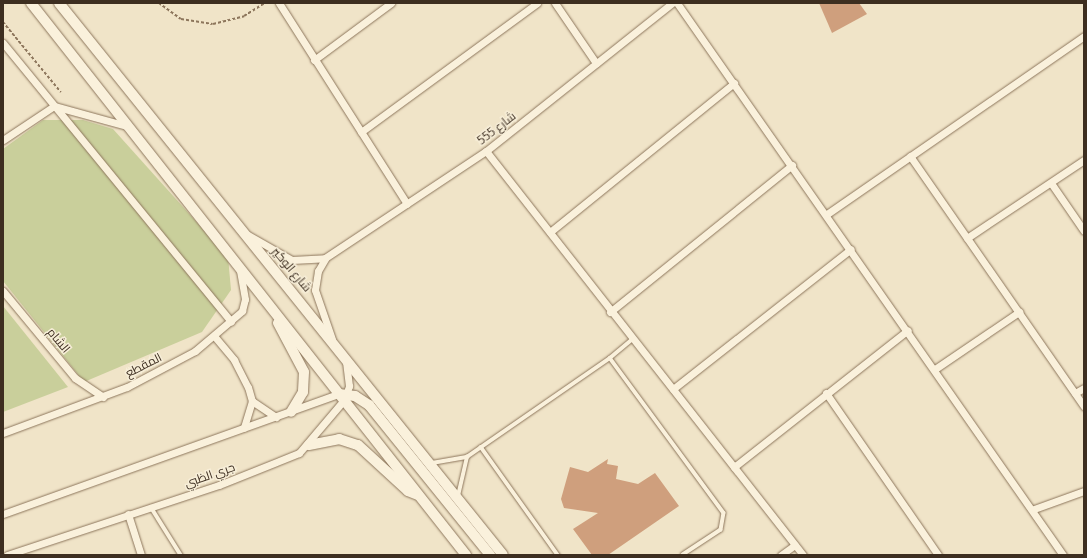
<!DOCTYPE html>
<html>
<head>
<meta charset="utf-8">
<style>
	body { margin:0 }
	#map { position:relative; width:1087px; height:558px; overflow:hidden; background:#f0e4c8; font-family:Bitter,Cairo,serif }
	div>[style] { position:absolute }
	.green>* { inset:0; background:#c9cf9b }
	.building>* { inset:0; background:#cf9f7d }
	.path>* { height:1.5px; margin-top:-0.75px; transform-origin:0; background:repeating-linear-gradient(90deg,#8d765c 0 3px,transparent 0 5px) }
	.roads { filter:drop-shadow(0 0 1px #8d765c) drop-shadow(0 0 1px #8d765c) }
	.service>* { height:3.5px; margin:-1.75px; padding:0 1.75px; transform-origin:1.75px; border-radius:1.75px; background:#faf1dc }
	.minor>* { height:7px; margin:-3.5px; padding:0 3.5px; transform-origin:3.5px; border-radius:3.5px; background:#faf1dc }
	.secondary>* { height:10px; margin:-5px; padding:0 5px; transform-origin:5px; border-radius:5px; background:#faf1dc }
	span { translate:-50% -50%; white-space:nowrap; text-align:center; line-height:1.15; -webkit-text-stroke:3px #f7eed8; paint-order:stroke }
	.street-label { font-size:12px; color:#3d2e20 }
	.frame { position:absolute; inset:0; border:4px solid #3d2e20; pointer-events:none }
</style>
</head>
<body>
<div id="map">
	<div class="green">
		<div style="clip-path:polygon(43px 120px,83px 120px,113px 129px,228px 257px,231px 290px,202px 332px,84px 382px,3px 281px,3px 149px)"></div>
		<div style="clip-path:polygon(3px 306px,68px 387px,3px 412px)"></div>
	</div>
	<div class="building">
		<div style="clip-path:polygon(819px 3px,859px 3px,867px 14px,832px 33px)"></div>
		<div style="clip-path:polygon(608px 459px,607px 464px,618px 466px,616px 479px,638px 484px,655px 473px,679px 506px,608px 555px,592px 555px,573px 529px,598px 513px,564px 508px,561px 499px,570px 467px,588px 472px)"></div>
	</div>
	<div class="path">
		<div style="left:159px;top:3px;width:27px;rotate:36deg"></div>
		<div style="left:181px;top:19px;width:32px;rotate:9deg"></div>
		<div style="left:213px;top:24px;width:32px;rotate:-14deg"></div>
		<div style="left:244px;top:16px;width:25px;rotate:-32deg"></div>
		<div style="left:3px;top:22px;width:91px;rotate:50.4deg"></div>
	</div>
	<div class="roads">
		<div class="service">
			<div style="left:610px;top:358px;width:30px;rotate:-40deg"></div>
			<div style="left:481px;top:447px;width:133px;rotate:54.5deg"></div>
			<div style="left:432px;top:463px;width:36px;rotate:-10deg"></div>
			<div style="left:467px;top:457px;width:174px;rotate:-34.7deg"></div>
			<div style="left:610px;top:358px;width:192px;rotate:53.7deg"></div>
			<div style="left:724px;top:513px;width:17px;rotate:100deg"></div>
			<div style="left:721px;top:530px;width:45px;rotate:146.7deg"></div>
			<div style="left:458px;top:496px;width:40px;rotate:-77deg"></div>
			<div style="left:151px;top:507px;width:57px;rotate:58deg"></div>
		</div>
		<div class="minor">
			<div style="left:279px;top:3px;width:238px;rotate:57.5deg"></div>
			<div style="left:555px;top:3px;width:73px;rotate:55.7deg"></div>
			<div style="left:677px;top:3px;width:674px;rotate:55.04deg"></div>
			<div style="left:3px;top:43px;width:360px;rotate:50.7deg"></div>
			<div style="left:314px;top:60px;width:96px;rotate:-36.5deg"></div>
			<div style="left:361px;top:132px;width:218px;rotate:-36.2deg"></div>
			<div style="left:3px;top:140px;width:61px;rotate:-33.7deg"></div>
			<div style="left:54px;top:106px;width:76px;rotate:15.3deg"></div>
			<div style="left:486px;top:151px;width:514px;rotate:51.88deg"></div>
			<div style="left:910px;top:156px;width:305px;rotate:55.2deg"></div>
			<div style="left:1051px;top:183px;width:58px;rotate:55.5deg"></div>
			<div style="left:827px;top:214px;width:313px;rotate:-34.7deg"></div>
			<div style="left:550px;top:232px;width:237px;rotate:-39deg"></div>
			<div style="left:248px;top:235px;width:51px;rotate:29.6deg"></div>
			<div style="left:292px;top:260px;width:33px;rotate:-3deg"></div>
			<div style="left:325px;top:258px;width:193px;rotate:-33.6deg"></div>
			<div style="left:486px;top:151px;width:238px;rotate:-38.5deg"></div>
			<div style="left:967px;top:238px;width:141px;rotate:-33.7deg"></div>
			<div style="left:325px;top:259px;width:14px;rotate:120deg"></div>
			<div style="left:318px;top:271px;width:19px;rotate:99deg"></div>
			<div style="left:315px;top:290px;width:52px;rotate:70.9deg"></div>
			<div style="left:3px;top:291px;width:113px;rotate:50.4deg"></div>
			<div style="left:75px;top:378px;width:34px;rotate:34deg"></div>
			<div style="left:610px;top:312px;width:234px;rotate:-38.9deg"></div>
			<div style="left:215px;top:337px;width:30px;rotate:50deg"></div>
			<div style="left:234px;top:360px;width:30px;rotate:63deg"></div>
			<div style="left:248px;top:387px;width:15px;rotate:74deg"></div>
			<div style="left:252px;top:401px;width:28px;rotate:107deg"></div>
			<div style="left:935px;top:369px;width:102px;rotate:-34.2deg"></div>
			<div style="left:673px;top:389px;width:226px;rotate:-38.2deg"></div>
			<div style="left:826px;top:393px;width:197px;rotate:55.3deg"></div>
			<div style="left:1075px;top:393px;width:10px;rotate:-29deg"></div>
			<div style="left:252px;top:401px;width:29px;rotate:34deg"></div>
			<div style="left:3px;top:433px;width:132px;rotate:-20.4deg"></div>
			<div style="left:127px;top:387px;width:77px;rotate:-27.9deg"></div>
			<div style="left:195px;top:351px;width:62px;rotate:-40.4deg"></div>
			<div style="left:242px;top:311px;width:12px;rotate:-76deg"></div>
			<div style="left:245px;top:299px;width:29px;rotate:-100deg"></div>
			<div style="left:734px;top:467px;width:221px;rotate:-38.2deg"></div>
			<div style="left:1034px;top:509px;width:53px;rotate:-19.8deg"></div>
			<div style="left:3px;top:514px;width:357px;rotate:-19.7deg"></div>
			<div style="left:128px;top:514px;width:43px;rotate:72.4deg"></div>
			<div style="left:7px;top:555px;width:223px;rotate:-18.3deg"></div>
			<div style="left:219px;top:485px;width:86px;rotate:-21.8deg"></div>
			<div style="left:299px;top:453px;width:70px;rotate:-49.7deg"></div>
			<div style="left:344px;top:400px;width:15px;rotate:-70deg"></div>
			<div style="left:349px;top:386px;width:24px;rotate:-97deg"></div>
			<div style="left:781px;top:555px;width:17px;rotate:-36deg"></div>
		</div>
		<div class="secondary">
			<div style="left:31px;top:3px;width:703px;rotate:51.76deg"></div>
			<div style="left:59px;top:3px;width:708px;rotate:51.19deg"></div>
			<div style="left:278px;top:323px;width:55px;rotate:62deg"></div>
			<div style="left:304px;top:372px;width:20px;rotate:93deg"></div>
			<div style="left:303px;top:392px;width:23px;rotate:121deg"></div>
			<div style="left:339px;top:394px;width:16px;rotate:7deg"></div>
			<div style="left:355px;top:396px;width:17px;rotate:33deg"></div>
			<div style="left:369px;top:405px;width:193px;rotate:51.1deg"></div>
			<div style="left:309px;top:445px;width:31px;rotate:-11deg"></div>
			<div style="left:339px;top:439px;width:20px;rotate:18deg"></div>
			<div style="left:358px;top:445px;width:68px;rotate:42.6deg"></div>
			<div style="left:408px;top:491px;width:11px;rotate:22deg"></div>
		</div>
	</div>
	<div class="street-label">
		<span style="left:497px;top:129px;rotate:-38deg">شارع 555</span>
		<span style="left:291px;top:270px;rotate:50deg">شارع الوكير</span>
		<span style="left:58px;top:341px;rotate:50deg">الشام</span>
		<span style="left:144px;top:366px;rotate:-27deg">المقطع</span>
		<span style="left:210px;top:476px;rotate:-19deg">جري الظبي</span>
	</div>
	<div class="frame"></div>
</div>
</body>
</html>
